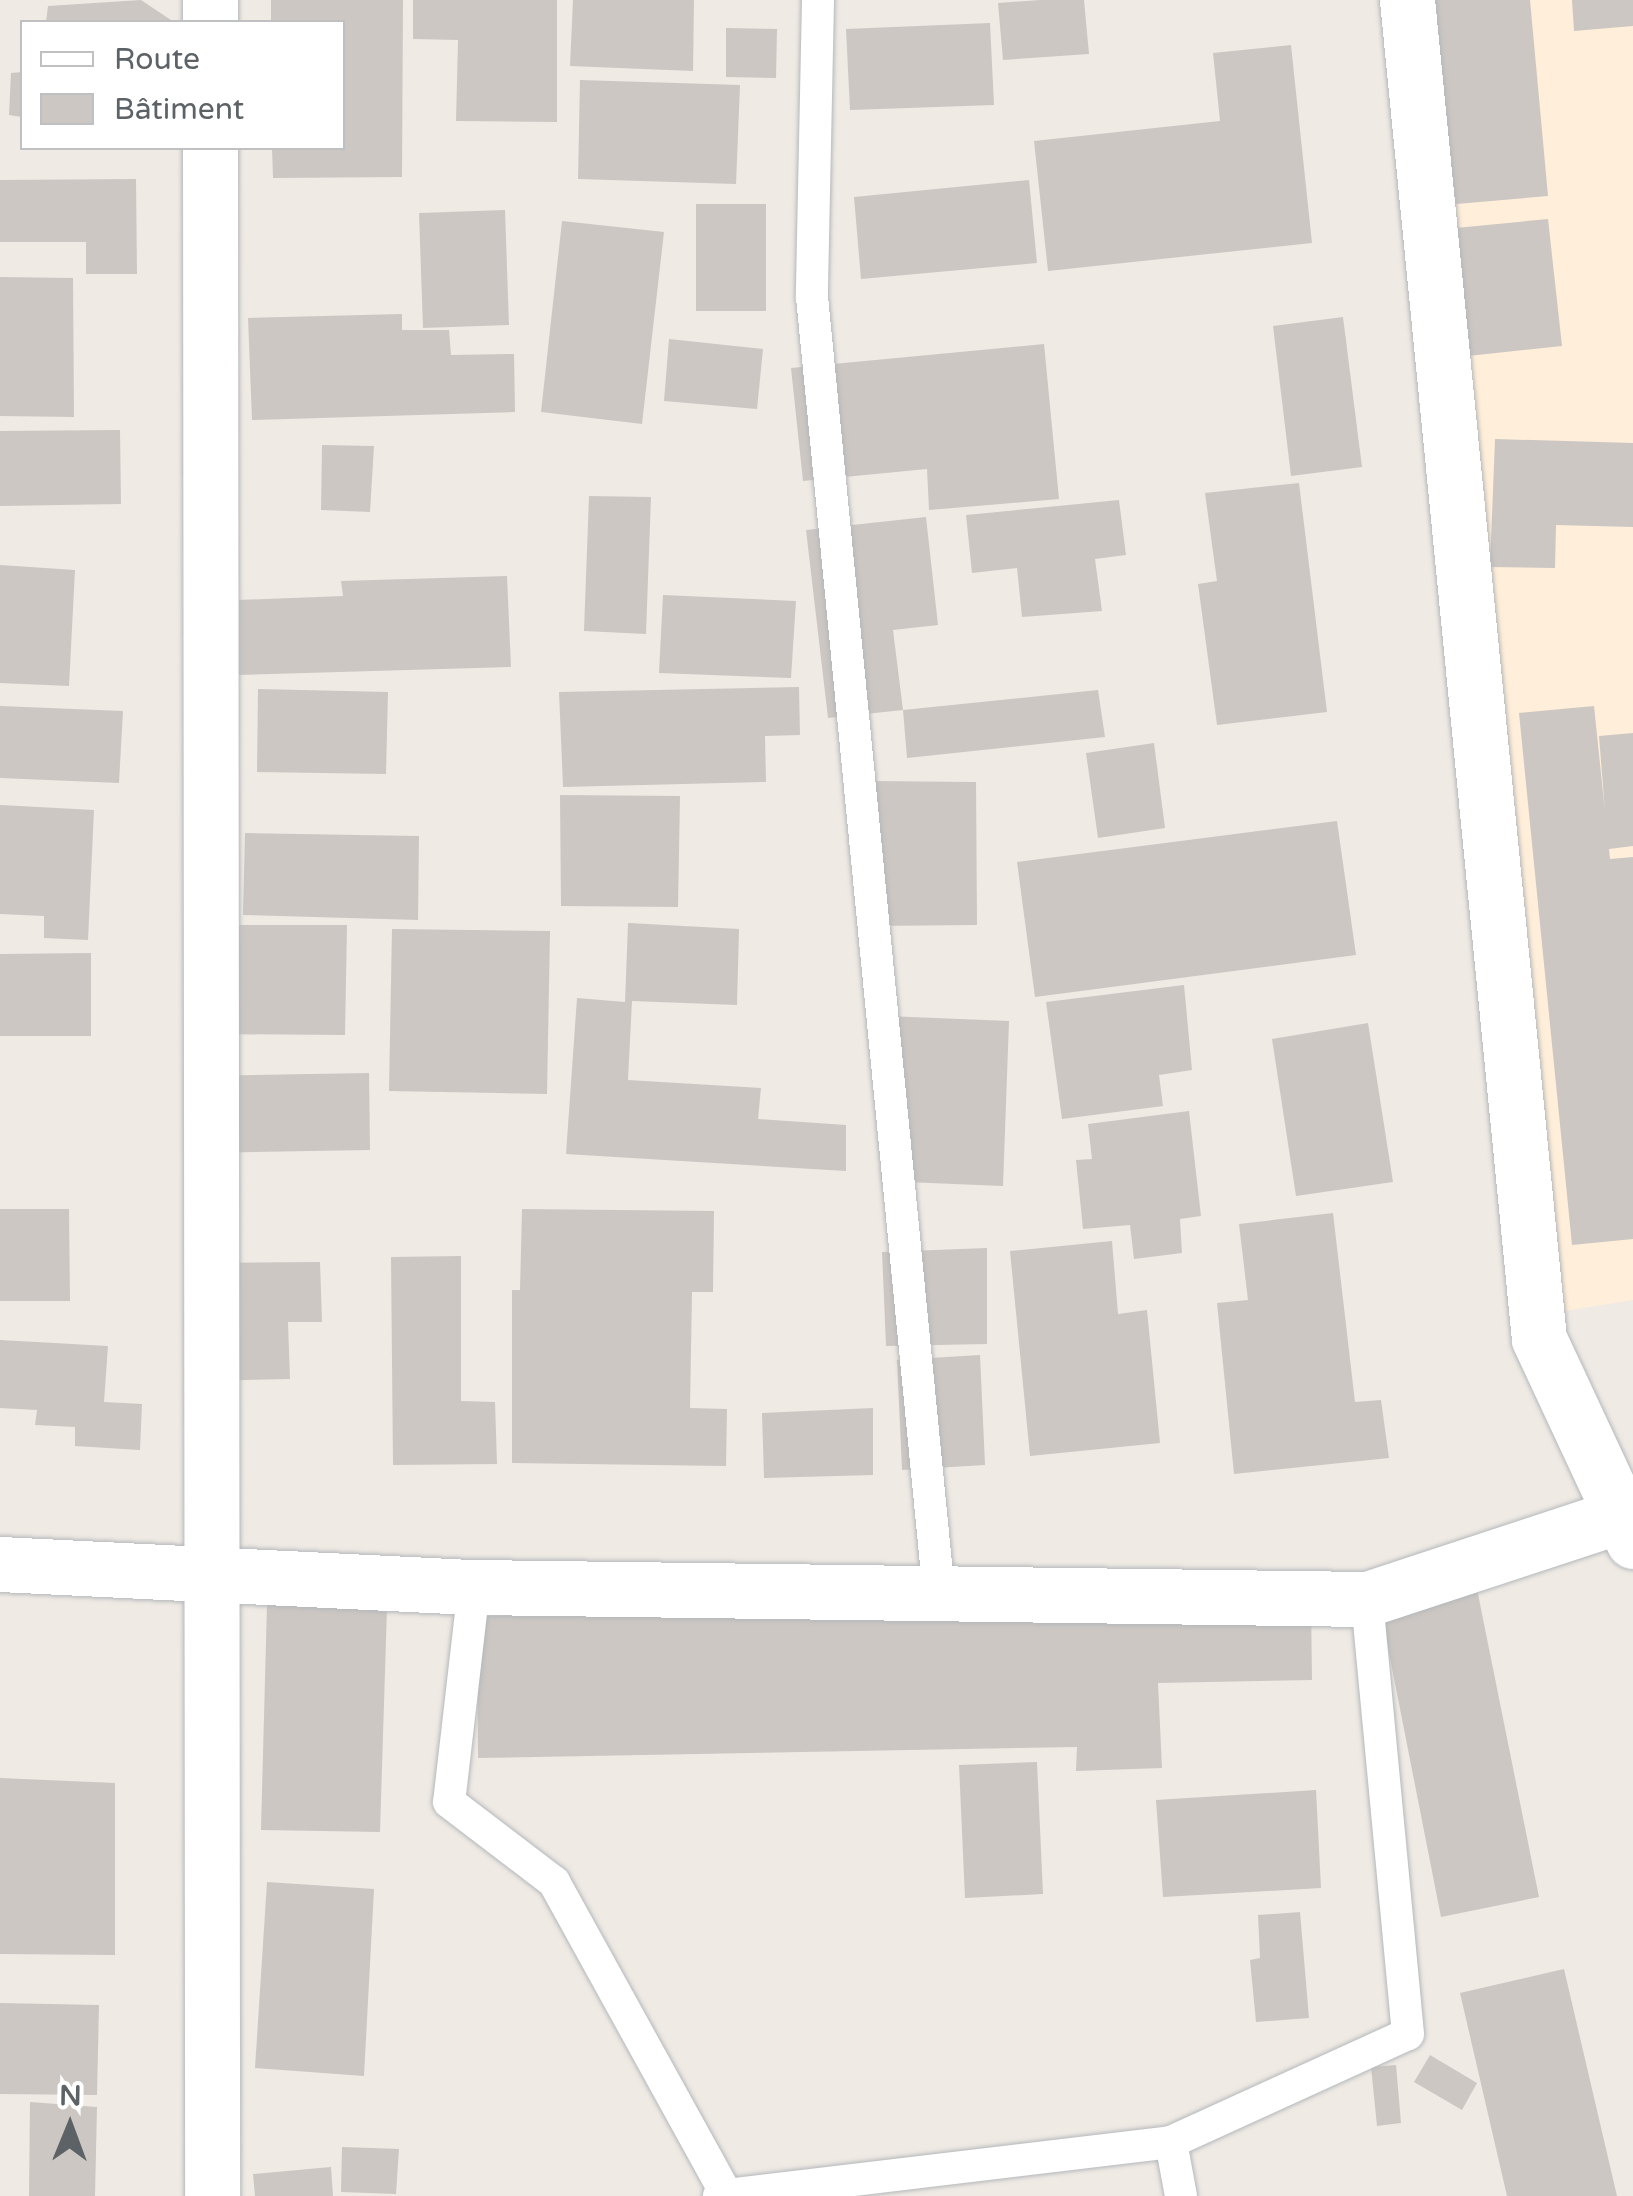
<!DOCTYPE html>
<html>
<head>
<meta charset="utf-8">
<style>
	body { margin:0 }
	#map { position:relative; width:1633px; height:2196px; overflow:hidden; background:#efeae4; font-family:"Varela Round",sans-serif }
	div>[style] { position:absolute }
	.commercial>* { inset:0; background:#ffeed9 }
	.building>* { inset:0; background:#ccc7c3 }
	.roads { filter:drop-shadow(0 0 2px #b4b8bb) drop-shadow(0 0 2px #b4b8bb) }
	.lane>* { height:32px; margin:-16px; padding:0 16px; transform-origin:16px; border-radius:16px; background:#fff }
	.street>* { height:55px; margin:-27.5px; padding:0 27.5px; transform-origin:27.5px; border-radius:27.5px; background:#fff }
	span { translate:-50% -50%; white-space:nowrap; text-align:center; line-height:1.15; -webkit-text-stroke:8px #fff; paint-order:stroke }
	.legend { position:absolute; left:20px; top:20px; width:325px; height:130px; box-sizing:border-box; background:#fff; border:2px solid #bec0c1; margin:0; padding:12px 18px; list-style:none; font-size:30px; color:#5c6265 }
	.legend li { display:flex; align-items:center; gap:20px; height:50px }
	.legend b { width:50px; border:2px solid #bec0c1 }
	.north { position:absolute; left:20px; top:2076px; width:100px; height:100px; -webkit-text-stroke:8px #fff; paint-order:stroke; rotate:1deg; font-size:28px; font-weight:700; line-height:40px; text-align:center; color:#5c6265 }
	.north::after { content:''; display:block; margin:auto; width:35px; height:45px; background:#5c6265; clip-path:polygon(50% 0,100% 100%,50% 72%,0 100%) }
</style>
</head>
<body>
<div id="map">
	<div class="commercial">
		<div style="clip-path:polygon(1428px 0,1633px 0,1633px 1300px,1551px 1313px)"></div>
	</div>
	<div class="building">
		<div style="clip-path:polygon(141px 0,174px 22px,46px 22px,48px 6px)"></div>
		<div style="clip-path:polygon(271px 0,403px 0,402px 177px,273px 178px,272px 148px,342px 148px,342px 22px,271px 22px)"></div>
		<div style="clip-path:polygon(413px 0,557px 0,557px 122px,456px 121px,458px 40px,413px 39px)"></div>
		<div style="clip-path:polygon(573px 0,694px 0,693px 71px,570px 66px)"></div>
		<div style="clip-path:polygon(1040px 0,1084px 0,1089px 54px,1003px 60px,998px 3px)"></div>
		<div style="clip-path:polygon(1424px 0,1530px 0,1548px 196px,1445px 205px)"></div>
		<div style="clip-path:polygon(1572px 0,1633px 0,1633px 26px,1574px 31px)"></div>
		<div style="clip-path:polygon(990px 23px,994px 105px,850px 110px,846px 29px)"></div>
		<div style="clip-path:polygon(726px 28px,777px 29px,776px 78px,726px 77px)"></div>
		<div style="clip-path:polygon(1291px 45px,1312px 243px,1048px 271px,1034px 141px,1220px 121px,1213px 53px)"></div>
		<div style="clip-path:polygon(22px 72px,22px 117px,9px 115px,11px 73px)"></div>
		<div style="clip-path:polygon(580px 80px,740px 85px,736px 184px,578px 179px)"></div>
		<div style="clip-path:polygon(136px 179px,137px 274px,86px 274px,86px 242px,0 242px,0 180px)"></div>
		<div style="clip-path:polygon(1029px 180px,1037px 263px,861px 279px,854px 197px)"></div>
		<div style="clip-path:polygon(696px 204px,766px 204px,766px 311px,696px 311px)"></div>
		<div style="clip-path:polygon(505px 210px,509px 325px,423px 328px,419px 213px)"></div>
		<div style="clip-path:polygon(1548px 219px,1562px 346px,1468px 356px,1456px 228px)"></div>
		<div style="clip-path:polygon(562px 221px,664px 232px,642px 424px,541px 412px)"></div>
		<div style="clip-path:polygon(0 277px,73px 278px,74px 417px,0 416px)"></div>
		<div style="clip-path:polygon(402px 314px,402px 330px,449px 330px,451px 355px,514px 354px,515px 412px,252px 420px,248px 318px)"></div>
		<div style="clip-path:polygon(1343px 317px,1362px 467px,1291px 476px,1273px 326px)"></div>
		<div style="clip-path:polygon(669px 339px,763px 349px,757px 409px,664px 401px)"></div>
		<div style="clip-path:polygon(1044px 344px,1059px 499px,929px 510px,927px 469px,803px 481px,791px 368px)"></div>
		<div style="clip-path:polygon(120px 430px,121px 504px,0 506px,0 431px)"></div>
		<div style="clip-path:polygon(1495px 439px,1633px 443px,1633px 527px,1556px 525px,1555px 568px,1490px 567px)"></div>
		<div style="clip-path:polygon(322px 445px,374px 446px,370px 512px,321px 510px)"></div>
		<div style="clip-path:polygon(1299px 483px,1327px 712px,1217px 725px,1198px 584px,1217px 581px,1205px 493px)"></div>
		<div style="clip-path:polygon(589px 496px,651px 497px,646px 634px,584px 631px)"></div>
		<div style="clip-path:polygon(1119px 500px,1126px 555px,1095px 559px,1102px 611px,1022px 617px,1017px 568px,972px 573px,966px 515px)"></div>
		<div style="clip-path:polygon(926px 517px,938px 625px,893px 630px,903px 710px,828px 718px,806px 530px)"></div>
		<div style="clip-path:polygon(0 565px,75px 570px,69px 686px,0 683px)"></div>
		<div style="clip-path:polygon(507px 576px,511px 667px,239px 675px,239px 600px,343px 596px,341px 581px)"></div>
		<div style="clip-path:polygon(663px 595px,796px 601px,791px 678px,659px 673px)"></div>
		<div style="clip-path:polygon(799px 687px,800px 735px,765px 736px,766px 782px,563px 787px,559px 692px)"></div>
		<div style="clip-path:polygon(258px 689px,388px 692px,386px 774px,257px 772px)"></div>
		<div style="clip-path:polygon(1098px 690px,1105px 737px,907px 758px,903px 710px)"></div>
		<div style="clip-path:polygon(0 706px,123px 711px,119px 783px,0 778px)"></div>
		<div style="clip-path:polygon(1594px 706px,1605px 812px,1599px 736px,1633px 733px,1633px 846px,1609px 849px,1610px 859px,1633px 857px,1633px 1239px,1572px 1245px,1519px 713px)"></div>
		<div style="clip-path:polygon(1154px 743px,1165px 828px,1098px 838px,1086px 753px)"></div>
		<div style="clip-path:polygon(870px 781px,976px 782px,977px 925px,870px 926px)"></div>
		<div style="clip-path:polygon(560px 795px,680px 796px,678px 907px,561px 906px)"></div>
		<div style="clip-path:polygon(0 805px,94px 810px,88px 940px,44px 938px,44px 916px,0 914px)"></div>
		<div style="clip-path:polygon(1337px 821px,1356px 955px,1035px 997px,1017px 862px)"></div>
		<div style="clip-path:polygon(245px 833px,419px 836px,418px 920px,243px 915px)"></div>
		<div style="clip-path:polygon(628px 923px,739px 929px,737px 1005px,632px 1001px,628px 1080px,761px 1088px,758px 1119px,846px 1125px,846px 1171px,566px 1154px,577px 998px,625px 1002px)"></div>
		<div style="clip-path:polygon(200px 925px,347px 925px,345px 1035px,200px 1034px)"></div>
		<div style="clip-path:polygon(392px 929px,550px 931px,547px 1094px,389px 1091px)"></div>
		<div style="clip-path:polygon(91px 953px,91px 1036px,0 1036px,0 954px)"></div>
		<div style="clip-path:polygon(1184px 985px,1192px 1070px,1159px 1075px,1163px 1106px,1062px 1119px,1046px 1002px)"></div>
		<div style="clip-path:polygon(886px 1016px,1009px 1021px,1003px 1186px,881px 1181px)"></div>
		<div style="clip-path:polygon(1368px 1023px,1393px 1182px,1296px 1196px,1272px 1039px)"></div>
		<div style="clip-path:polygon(369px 1073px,370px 1150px,198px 1153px,200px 1076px)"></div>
		<div style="clip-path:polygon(1189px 1111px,1201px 1216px,1180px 1219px,1182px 1253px,1134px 1259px,1130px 1225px,1083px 1229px,1076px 1160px,1092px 1159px,1088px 1124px)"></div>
		<div style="clip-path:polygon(0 1209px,69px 1209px,70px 1301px,0 1301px)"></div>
		<div style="clip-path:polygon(522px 1209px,714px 1211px,713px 1292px,692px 1292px,690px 1408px,727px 1409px,726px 1466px,512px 1463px,512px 1290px,520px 1290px)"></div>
		<div style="clip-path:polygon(1333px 1213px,1355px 1402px,1381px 1400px,1389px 1458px,1234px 1474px,1217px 1303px,1248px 1300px,1239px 1224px)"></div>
		<div style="clip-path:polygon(1112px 1241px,1118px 1314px,1147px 1310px,1160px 1443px,1030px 1456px,1010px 1251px)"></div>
		<div style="clip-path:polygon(987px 1248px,987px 1344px,886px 1346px,882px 1252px)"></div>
		<div style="clip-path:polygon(461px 1256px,461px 1401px,495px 1402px,497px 1464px,393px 1465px,391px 1257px)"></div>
		<div style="clip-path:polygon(320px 1262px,322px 1322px,288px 1322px,290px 1379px,207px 1381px,206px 1263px)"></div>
		<div style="clip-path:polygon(0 1340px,108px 1346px,104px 1402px,142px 1404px,140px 1450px,75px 1446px,75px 1427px,35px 1425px,37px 1410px,0 1408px)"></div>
		<div style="clip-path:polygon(980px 1355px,985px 1465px,902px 1470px,897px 1360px)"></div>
		<div style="clip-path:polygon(873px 1408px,873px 1475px,764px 1478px,762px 1413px)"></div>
		<div style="clip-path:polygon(1475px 1579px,1539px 1897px,1441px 1917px,1378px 1597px)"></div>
		<div style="clip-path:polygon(1311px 1600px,1312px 1680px,1158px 1683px,1162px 1768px,1076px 1771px,1077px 1747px,478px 1758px,477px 1616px)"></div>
		<div style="clip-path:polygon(267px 1604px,387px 1607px,380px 1832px,261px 1830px)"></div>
		<div style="clip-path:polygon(1037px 1762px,1043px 1894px,965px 1898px,959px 1765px)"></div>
		<div style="clip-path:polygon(0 1778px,115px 1783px,115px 1955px,0 1954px)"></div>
		<div style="clip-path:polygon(1316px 1790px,1321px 1888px,1163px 1897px,1156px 1800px)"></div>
		<div style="clip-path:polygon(267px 1882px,374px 1889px,364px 2076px,255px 2068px)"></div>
		<div style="clip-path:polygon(1300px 1912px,1309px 2018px,1256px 2022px,1250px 1960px,1260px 1958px,1258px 1915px)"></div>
		<div style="clip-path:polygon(1564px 1969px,1617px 2196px,1507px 2196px,1460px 1993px)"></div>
		<div style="clip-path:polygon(0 2003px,99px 2005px,97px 2095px,0 2094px)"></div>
		<div style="clip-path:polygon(1430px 2055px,1477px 2083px,1462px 2110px,1414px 2082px)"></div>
		<div style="clip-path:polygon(1396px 2065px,1401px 2123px,1377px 2126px,1371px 2067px)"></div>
		<div style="clip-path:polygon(30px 2102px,97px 2107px,95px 2196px,29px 2196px)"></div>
		<div style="clip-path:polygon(342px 2147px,399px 2149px,396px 2194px,341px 2192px)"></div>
		<div style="clip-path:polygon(331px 2167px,333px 2196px,255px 2196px,253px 2174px)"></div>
	</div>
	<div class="roads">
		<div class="lane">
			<div style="left:818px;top:0;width:297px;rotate:91.2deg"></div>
			<div style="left:812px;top:297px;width:1303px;rotate:84.41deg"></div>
			<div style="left:474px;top:1587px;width:216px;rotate:96.6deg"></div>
			<div style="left:449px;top:1802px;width:132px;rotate:37.3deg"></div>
			<div style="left:554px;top:1882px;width:354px;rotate:61.1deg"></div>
			<div style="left:1171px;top:2142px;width:55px;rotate:79.5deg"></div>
			<div style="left:719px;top:2196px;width:455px;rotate:-6.8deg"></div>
			<div style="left:1171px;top:2142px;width:260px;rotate:-24.5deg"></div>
			<div style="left:1408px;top:2034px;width:437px;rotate:-95.4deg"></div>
		</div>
		<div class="street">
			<div style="left:210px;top:0;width:22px;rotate:90deg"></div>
			<div style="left:1407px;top:0;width:1345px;rotate:84.37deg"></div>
			<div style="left:1539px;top:1339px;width:223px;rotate:65deg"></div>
			<div style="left:210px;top:148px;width:2048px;rotate:89.94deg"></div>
			<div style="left:0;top:1564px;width:475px;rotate:2.8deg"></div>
			<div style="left:474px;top:1587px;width:893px;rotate:0.77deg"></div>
			<div style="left:1367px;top:1599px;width:273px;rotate:-18.2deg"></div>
			<div style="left:1626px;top:1514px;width:13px;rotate:-58deg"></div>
		</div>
	</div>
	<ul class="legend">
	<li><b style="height:12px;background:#fff"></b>Route</li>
	<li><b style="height:28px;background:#ccc7c3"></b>Bâtiment</li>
	</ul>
	<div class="north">N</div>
</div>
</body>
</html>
